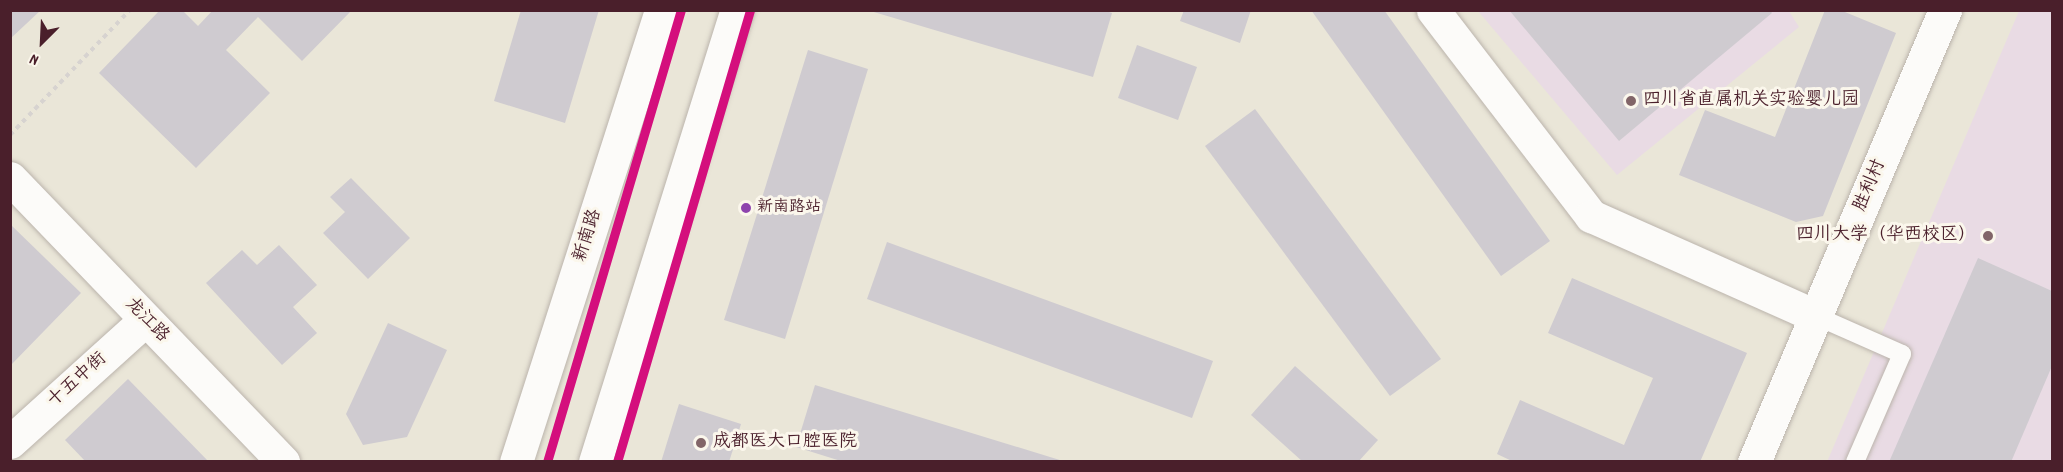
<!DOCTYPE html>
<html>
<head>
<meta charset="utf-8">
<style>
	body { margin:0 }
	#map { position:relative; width:2063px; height:472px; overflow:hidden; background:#eae6d8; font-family:Dekko,"LXGW WenKai TC",sans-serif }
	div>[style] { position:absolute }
	.built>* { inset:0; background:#e9dbe4 }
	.building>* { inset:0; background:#cfcbd0 }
	.path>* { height:4px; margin-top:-2px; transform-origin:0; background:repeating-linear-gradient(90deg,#d7d3d0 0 4.5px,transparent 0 9px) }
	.roads { filter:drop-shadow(0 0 2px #bbb4ac) drop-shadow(0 0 2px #bbb4ac) }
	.service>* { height:18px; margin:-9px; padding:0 9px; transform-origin:9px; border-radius:9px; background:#fcfbf9 }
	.minor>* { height:33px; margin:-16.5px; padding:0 16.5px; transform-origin:16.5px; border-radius:16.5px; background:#fcfbf9 }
	.tertiary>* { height:33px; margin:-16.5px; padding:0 16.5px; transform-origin:16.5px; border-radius:16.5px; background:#fcfbf9 }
	.primary>* { height:33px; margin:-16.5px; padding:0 16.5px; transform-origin:16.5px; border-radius:16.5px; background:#fcfbf9 }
	.metro-1>* { height:9px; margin:-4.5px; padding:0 4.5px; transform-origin:4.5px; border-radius:4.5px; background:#d40f7d }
	.dots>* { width:16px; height:16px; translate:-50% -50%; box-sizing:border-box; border:3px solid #fbf7ec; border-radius:50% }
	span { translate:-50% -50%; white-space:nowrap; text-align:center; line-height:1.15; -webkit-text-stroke:6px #fbf7ec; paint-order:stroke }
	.bus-label { font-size:16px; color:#4a1f2b }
	.left { translate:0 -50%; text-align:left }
	.poi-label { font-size:18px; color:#4a1f2b }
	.right { translate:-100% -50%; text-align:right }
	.street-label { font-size:18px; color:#4a1f2b }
	.frame { position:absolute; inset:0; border:12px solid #4a1f2b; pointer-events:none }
	.north { position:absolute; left:12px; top:12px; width:60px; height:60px; -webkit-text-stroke:4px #fbf7ec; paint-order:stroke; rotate:204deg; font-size:16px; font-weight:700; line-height:24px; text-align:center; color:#4a1f2b }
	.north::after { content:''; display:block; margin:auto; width:21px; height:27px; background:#4a1f2b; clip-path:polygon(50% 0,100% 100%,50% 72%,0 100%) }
</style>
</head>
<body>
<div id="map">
	<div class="built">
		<div style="clip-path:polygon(1478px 11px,1789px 11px,1799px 27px,1617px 175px)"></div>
		<div style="clip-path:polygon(2019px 11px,2052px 11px,2052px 461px,1827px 462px)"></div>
	</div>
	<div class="building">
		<div style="clip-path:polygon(10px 10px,41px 10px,10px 39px)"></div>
		<div style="clip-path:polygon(160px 10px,182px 10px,198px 26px,213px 10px,352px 10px,302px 61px,258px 17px,226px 50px,270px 93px,196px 168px,99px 73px)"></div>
		<div style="clip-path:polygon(521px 10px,599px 10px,565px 123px,494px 101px)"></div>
		<div style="clip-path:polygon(867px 10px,1103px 10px,1112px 13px,1093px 77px)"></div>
		<div style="clip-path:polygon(1184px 10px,1251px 10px,1240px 43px,1180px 21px)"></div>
		<div style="clip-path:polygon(1311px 10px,1384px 10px,1550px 241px,1501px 276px)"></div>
		<div style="clip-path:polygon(1509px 10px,1770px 10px,1772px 13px,1619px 141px)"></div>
		<div style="clip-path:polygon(1825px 10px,1840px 10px,1896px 33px,1823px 216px,1796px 222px,1679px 175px,1705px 110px,1775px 137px)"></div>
		<div style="clip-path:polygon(1137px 45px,1197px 67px,1178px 120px,1118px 98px)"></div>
		<div style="clip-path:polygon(808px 50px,868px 69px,785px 339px,724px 320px)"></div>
		<div style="clip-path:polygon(1255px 109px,1441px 359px,1390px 396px,1205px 146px)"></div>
		<div style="clip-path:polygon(351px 178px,410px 238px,368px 279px,323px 233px,345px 212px,330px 197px)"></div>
		<div style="clip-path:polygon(10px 224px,81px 293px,10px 366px)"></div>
		<div style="clip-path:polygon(887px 242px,1213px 361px,1192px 418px,867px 299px)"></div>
		<div style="clip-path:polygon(279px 245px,317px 285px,293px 307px,317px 333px,282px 365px,206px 283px,242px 250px,257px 265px)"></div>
		<div style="clip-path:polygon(1978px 258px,2052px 291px,2052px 366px,2011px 462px,1889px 462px)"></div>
		<div style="clip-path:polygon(1572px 278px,1747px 353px,1700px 462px,1514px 462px,1497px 454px,1520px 400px,1624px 445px,1653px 378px,1548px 333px)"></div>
		<div style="clip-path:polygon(388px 323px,447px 350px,407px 437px,363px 445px,346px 414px)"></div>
		<div style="clip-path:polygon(1295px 366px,1378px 440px,1358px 462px,1303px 462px,1251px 415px)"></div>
		<div style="clip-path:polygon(128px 379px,209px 462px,86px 462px,65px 440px)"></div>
		<div style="clip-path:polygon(815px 385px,1063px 461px,1063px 462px,844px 462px,796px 447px)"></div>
		<div style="clip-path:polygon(679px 404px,741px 424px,729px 462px,661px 462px)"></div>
	</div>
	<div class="path">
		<div style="left:10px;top:135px;width:173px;rotate:-46.2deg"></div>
	</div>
	<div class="roads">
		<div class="service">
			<div style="left:1816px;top:316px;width:94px;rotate:23.8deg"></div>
			<div style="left:1902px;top:354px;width:118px;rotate:113.5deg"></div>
		</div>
		<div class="minor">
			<div style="left:1433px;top:10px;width:260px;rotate:52.5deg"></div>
			<div style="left:1591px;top:216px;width:246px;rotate:24deg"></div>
			<div style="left:10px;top:442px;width:182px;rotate:-42.1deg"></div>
		</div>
		<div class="tertiary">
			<div style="left:10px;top:178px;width:394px;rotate:46.1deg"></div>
			<div style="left:1754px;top:462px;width:491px;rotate:-67.1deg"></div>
		</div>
		<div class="primary">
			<div style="left:516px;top:462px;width:475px;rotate:-72.2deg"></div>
			<div style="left:595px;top:462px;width:474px;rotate:-72.6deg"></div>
		</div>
	</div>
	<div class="metro-1">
		<div style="left:547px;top:462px;width:471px;rotate:-73.5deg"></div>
		<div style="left:617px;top:462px;width:471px;rotate:-73.6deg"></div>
	</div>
	<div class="dots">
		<div style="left:1631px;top:101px;background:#826568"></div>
		<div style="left:746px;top:208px;background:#8e44ad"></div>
		<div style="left:1988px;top:236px;background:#826568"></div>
		<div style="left:701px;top:443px;background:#826568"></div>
	</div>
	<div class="bus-label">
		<span class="left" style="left:757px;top:208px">新南路站</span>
	</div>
	<div class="poi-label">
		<span class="left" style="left:1643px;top:101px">四川省直属机关实验婴儿园</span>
		<span class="right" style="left:1976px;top:236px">四川大学（华西校区）</span>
		<span class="left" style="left:713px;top:443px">成都医大口腔医院</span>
	</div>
	<div class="street-label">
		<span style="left:1871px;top:186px;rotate:-67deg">胜利村</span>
		<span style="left:589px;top:236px;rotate:-72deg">新南路</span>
		<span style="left:146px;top:321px;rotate:46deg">龙江路</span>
		<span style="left:78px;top:381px;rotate:-42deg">十五中街</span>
	</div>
	<div class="frame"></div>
	<div class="north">N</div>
</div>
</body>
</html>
